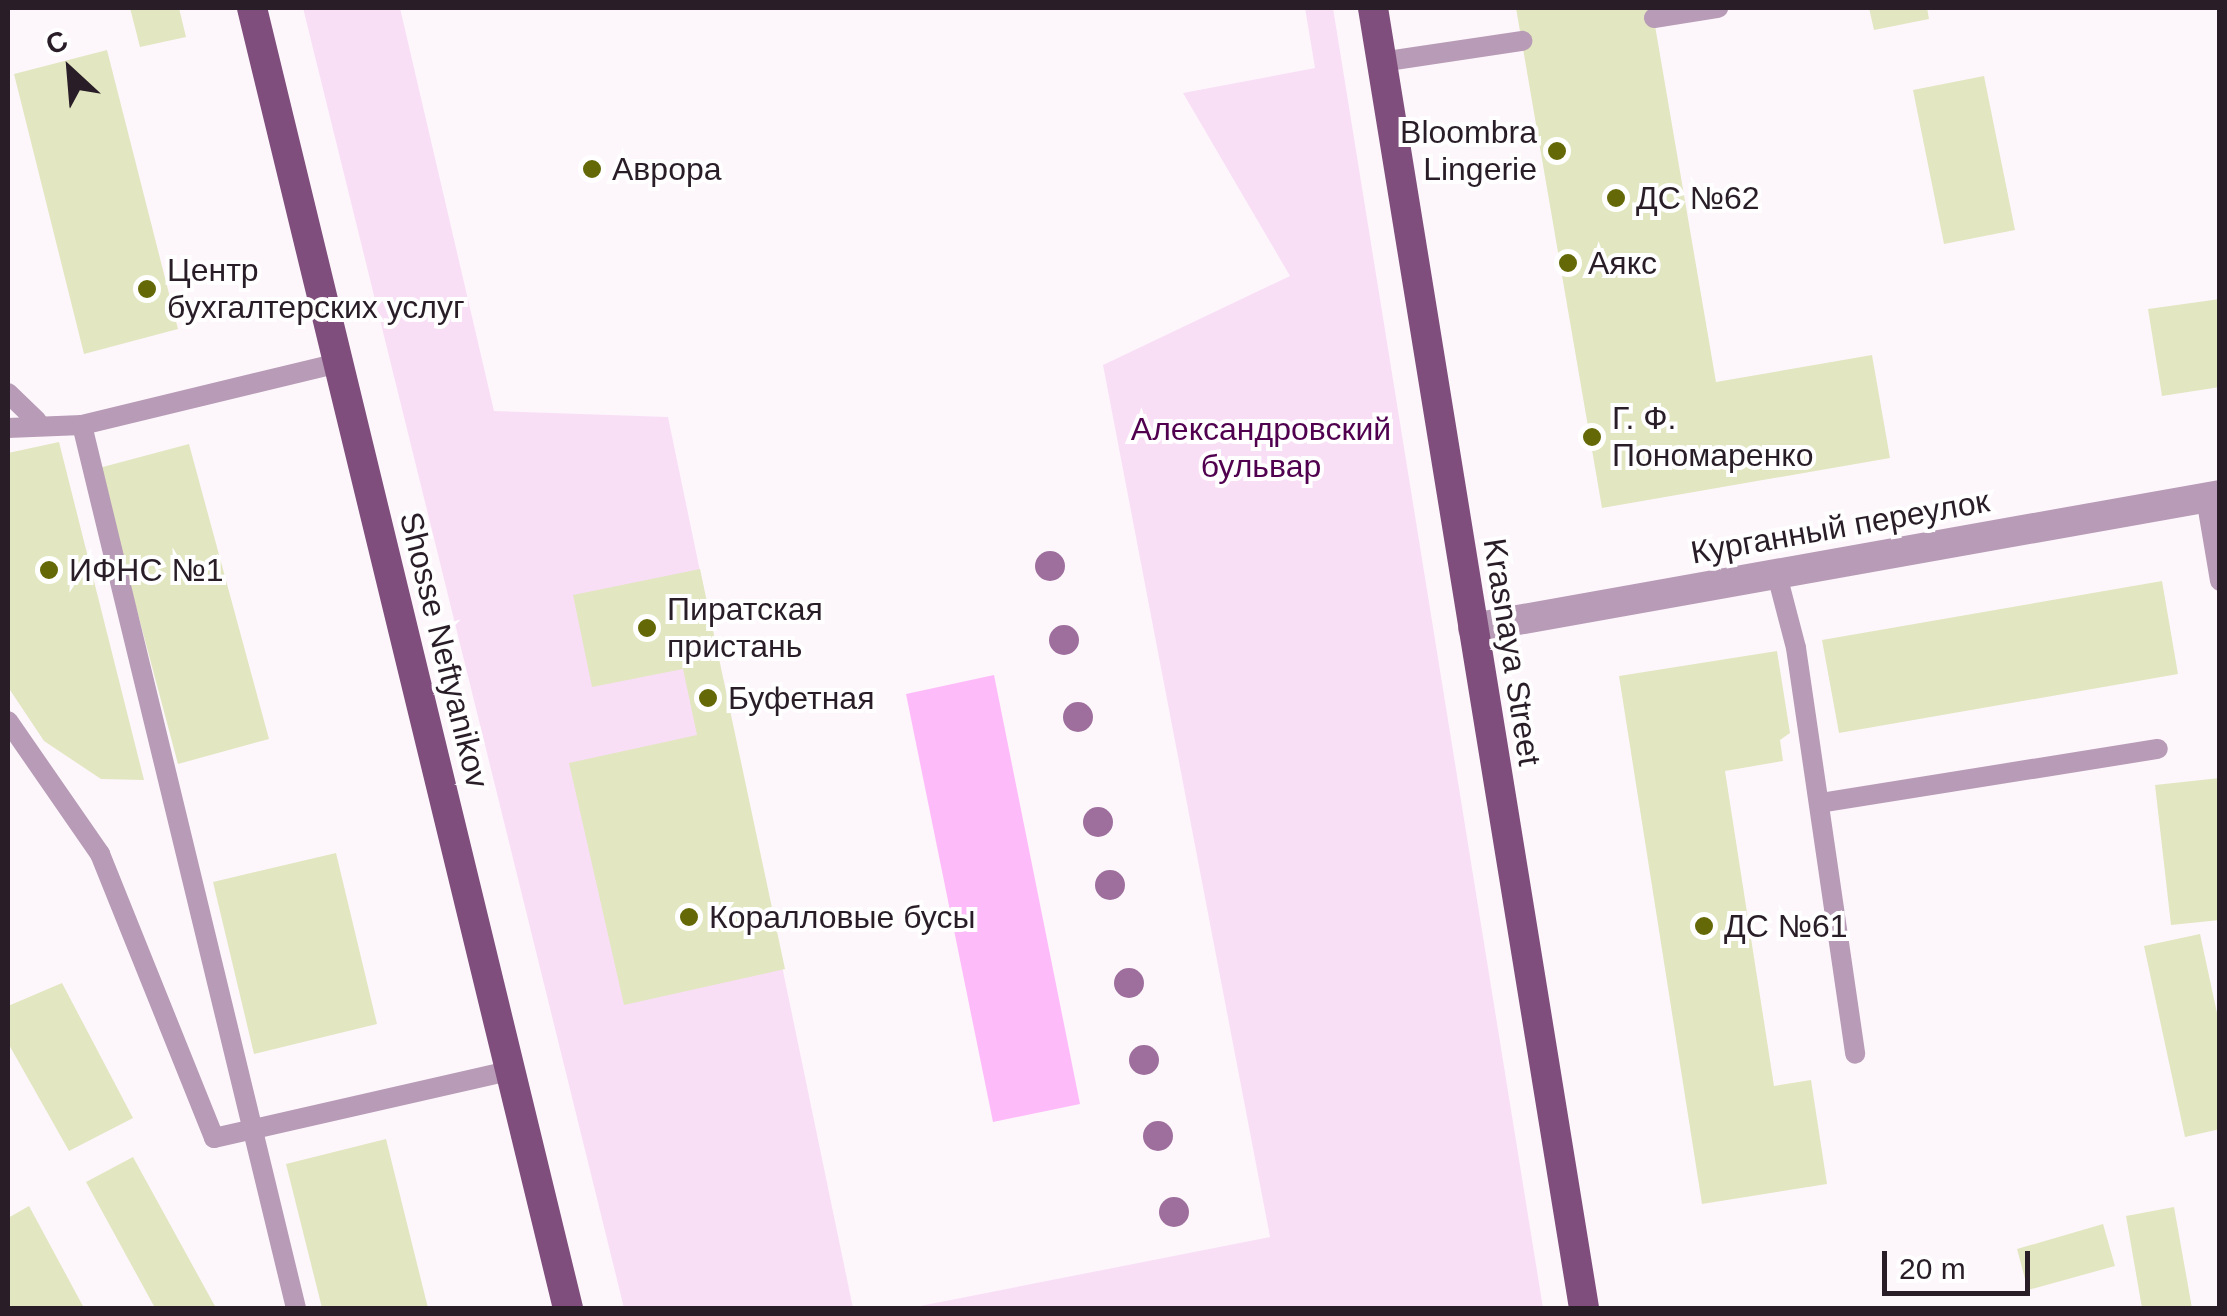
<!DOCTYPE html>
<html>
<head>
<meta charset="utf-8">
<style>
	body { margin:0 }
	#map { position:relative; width:2227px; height:1316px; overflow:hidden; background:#fdf7fc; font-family:Helvetica,sans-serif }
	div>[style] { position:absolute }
	.green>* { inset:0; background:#f9dff6 }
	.water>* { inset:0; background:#febbf9 }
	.building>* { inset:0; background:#e2e6c1 }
	.lane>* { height:20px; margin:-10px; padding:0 10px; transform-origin:10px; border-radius:10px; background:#b89bb6 }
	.street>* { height:30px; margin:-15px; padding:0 15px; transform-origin:15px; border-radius:15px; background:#b89bb6 }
	.primary>* { height:30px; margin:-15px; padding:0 15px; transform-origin:15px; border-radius:15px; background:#7f4e7c }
	.trees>* { width:30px; height:30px; margin:-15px; border-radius:50%; background:#9e6f9d }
	.dots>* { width:28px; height:28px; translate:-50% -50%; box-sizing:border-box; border:5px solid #fff; border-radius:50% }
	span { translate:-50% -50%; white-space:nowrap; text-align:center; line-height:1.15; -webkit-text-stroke:8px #fff; paint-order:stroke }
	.poi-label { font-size:32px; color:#291e28 }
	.right { translate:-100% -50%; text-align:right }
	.left { translate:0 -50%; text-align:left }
	.park-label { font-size:32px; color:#50004f }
	.street-label { font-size:32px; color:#291e28 }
	.frame { position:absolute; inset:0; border:10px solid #291e28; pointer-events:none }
	.north { position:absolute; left:20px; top:20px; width:100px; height:100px; -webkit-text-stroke:8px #fff; paint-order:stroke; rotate:334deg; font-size:28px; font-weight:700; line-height:40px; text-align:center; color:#291e28 }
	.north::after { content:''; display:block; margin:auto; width:35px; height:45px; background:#291e28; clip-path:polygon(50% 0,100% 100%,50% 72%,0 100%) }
	.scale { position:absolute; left:1882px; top:1251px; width:148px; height:45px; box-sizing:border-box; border:5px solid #291e28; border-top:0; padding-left:12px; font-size:30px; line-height:35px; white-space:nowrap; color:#291e28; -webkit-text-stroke:8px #fff; paint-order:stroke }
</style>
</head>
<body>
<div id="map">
	<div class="green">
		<div style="clip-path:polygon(303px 8px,400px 8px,494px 411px,668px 417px,853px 1308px,624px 1308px)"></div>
		<div style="clip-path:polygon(1305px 8px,1333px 8px,1543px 1308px,910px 1308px,1270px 1237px,1103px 365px,1290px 276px,1183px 93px,1315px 68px)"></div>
	</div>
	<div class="water">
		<div style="clip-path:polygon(994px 675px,1080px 1104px,993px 1122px,906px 694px)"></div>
	</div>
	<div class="building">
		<div style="clip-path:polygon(130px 8px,179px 8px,186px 37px,140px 47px)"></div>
		<div style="clip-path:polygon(1516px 8px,1652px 8px,1716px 382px,1872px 355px,1890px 458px,1602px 508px)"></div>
		<div style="clip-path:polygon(1869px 8px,1927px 8px,1929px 19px,1874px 30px)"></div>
		<div style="clip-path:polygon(107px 50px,178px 329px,84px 354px,14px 74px)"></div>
		<div style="clip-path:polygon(1984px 76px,2015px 230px,1944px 244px,1913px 90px)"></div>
		<div style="clip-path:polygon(2220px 299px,2220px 387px,2162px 396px,2148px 309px)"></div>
		<div style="clip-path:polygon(59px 442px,144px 780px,101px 779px,44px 741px,8px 687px,8px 453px)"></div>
		<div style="clip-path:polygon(189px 444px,269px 739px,178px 764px,99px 468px)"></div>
		<div style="clip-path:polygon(700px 569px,785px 969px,624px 1005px,569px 763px,697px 735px,683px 669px,592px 687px,573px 595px)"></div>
		<div style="clip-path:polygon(2162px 581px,2178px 674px,1839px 733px,1822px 640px)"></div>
		<div style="clip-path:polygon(1777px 651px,1790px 733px,1780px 740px,1783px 761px,1725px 771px,1774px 1086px,1811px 1080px,1827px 1184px,1702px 1204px,1619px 676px)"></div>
		<div style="clip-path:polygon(2220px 778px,2220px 920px,2171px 925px,2155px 785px)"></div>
		<div style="clip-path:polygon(336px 853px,377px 1024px,254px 1054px,213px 882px)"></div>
		<div style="clip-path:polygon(2200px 934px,2220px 1027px,2220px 1129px,2185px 1137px,2144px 946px)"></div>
		<div style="clip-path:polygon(62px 983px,133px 1118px,69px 1151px,8px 1043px,8px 1006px)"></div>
		<div style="clip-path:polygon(386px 1139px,428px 1308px,322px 1308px,286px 1164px)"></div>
		<div style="clip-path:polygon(133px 1157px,216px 1308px,155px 1308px,86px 1182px)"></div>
		<div style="clip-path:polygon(29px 1206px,84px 1308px,8px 1308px,8px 1218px)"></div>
		<div style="clip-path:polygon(2174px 1207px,2192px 1308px,2142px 1308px,2126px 1216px)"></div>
		<div style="clip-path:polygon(2103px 1224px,2115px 1266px,2028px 1290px,2017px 1249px)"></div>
	</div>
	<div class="lane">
		<div style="left:1654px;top:18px;width:65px;rotate:-8.9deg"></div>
		<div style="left:1381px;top:62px;width:143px;rotate:-8.5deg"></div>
		<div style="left:8px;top:393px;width:40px;rotate:44deg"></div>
		<div style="left:82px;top:425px;width:909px;rotate:76.38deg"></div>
		<div style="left:8px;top:428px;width:74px;rotate:-2.3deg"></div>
		<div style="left:82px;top:425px;width:263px;rotate:-13.6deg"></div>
		<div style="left:2206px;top:498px;width:84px;rotate:80.4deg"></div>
		<div style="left:1777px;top:575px;width:75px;rotate:75.4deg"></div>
		<div style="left:1796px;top:648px;width:410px;rotate:81.7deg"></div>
		<div style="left:8px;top:721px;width:162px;rotate:55.3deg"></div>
		<div style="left:100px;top:854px;width:306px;rotate:68.1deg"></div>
		<div style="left:214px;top:1138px;width:303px;rotate:-12.8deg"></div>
		<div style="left:1820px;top:803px;width:342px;rotate:-9.1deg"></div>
	</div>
	<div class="street">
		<div style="left:1473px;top:628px;width:759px;rotate:-10.1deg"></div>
	</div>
	<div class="primary">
		<div style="left:252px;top:8px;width:1338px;rotate:76.34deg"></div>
		<div style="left:1373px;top:8px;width:1317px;rotate:80.78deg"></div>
	</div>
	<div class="trees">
		<div style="left:1050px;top:566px"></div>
		<div style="left:1064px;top:640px"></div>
		<div style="left:1078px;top:717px"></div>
		<div style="left:1098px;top:822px"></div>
		<div style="left:1110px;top:885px"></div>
		<div style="left:1129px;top:983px"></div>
		<div style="left:1144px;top:1060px"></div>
		<div style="left:1158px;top:1136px"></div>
		<div style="left:1174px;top:1212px"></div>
	</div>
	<div class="dots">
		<div style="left:1557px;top:151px;background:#646806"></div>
		<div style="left:592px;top:169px;background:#646806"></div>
		<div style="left:1616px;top:198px;background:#646806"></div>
		<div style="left:1568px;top:263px;background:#646806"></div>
		<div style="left:147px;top:289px;background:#646806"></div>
		<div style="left:1592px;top:437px;background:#646806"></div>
		<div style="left:49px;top:570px;background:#646806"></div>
		<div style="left:647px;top:628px;background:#646806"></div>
		<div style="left:708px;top:698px;background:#646806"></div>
		<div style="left:689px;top:917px;background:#646806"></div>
		<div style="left:1704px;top:926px;background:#646806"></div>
	</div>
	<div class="poi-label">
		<span class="right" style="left:1537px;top:151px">Bloombra<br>Lingerie</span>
		<span class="left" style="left:612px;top:169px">Аврора</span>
		<span class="left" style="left:1636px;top:198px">ДС №62</span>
		<span class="left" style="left:1588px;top:263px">Аякс</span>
		<span class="left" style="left:167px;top:289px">Центр<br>бухгалтерских услуг</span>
		<span class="left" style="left:1612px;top:437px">Г. Ф.<br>Пономаренко</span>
		<span class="left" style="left:69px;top:570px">ИФНС №1</span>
		<span class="left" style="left:667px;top:628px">Пиратская<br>пристань</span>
		<span class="left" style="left:728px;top:698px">Буфетная</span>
		<span class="left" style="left:709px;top:917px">Коралловые бусы</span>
		<span class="left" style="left:1724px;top:926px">ДС №61</span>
	</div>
	<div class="park-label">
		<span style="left:1261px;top:448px">Александровский<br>бульвар</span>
	</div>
	<div class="street-label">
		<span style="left:1840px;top:527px;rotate:-10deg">Курганный переулок</span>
		<span style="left:444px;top:650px;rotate:76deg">Shosse Neftyanikov</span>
		<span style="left:1512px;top:652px;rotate:81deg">Krasnaya Street</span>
	</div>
	<div class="frame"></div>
	<div class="north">С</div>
	<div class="scale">20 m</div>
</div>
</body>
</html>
